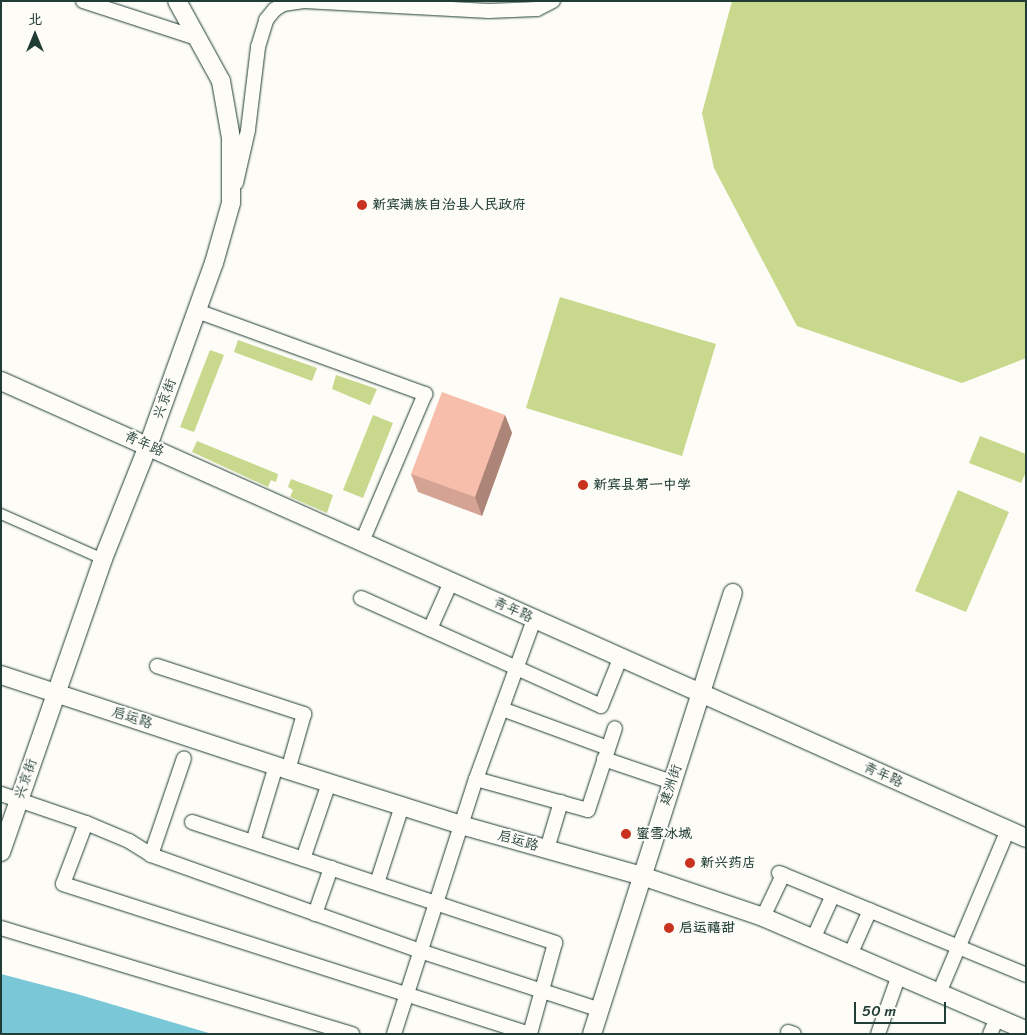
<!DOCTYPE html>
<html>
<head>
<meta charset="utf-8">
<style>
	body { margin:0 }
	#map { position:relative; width:1027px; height:1035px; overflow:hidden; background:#fdfcf7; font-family:Sriracha,"LXGW WenKai TC",sans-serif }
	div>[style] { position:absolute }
	.green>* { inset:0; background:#c8d88c }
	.water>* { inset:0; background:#7ac7d8 }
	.roads { filter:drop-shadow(0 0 1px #1f3d34) drop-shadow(0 0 1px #1f3d34) }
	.pedestrian>* { height:10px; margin:-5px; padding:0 5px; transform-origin:5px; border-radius:5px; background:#fdfcf7 }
	.minor>* { height:14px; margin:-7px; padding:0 7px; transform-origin:7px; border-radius:7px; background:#fdfcf7 }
	.tertiary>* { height:18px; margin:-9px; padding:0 9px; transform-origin:9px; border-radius:9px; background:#fdfcf7 }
	.wall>* { inset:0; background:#d4a393 }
	.shaded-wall>* { inset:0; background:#ac8578 }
	.building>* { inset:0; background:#f6beab }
	.dots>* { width:14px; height:14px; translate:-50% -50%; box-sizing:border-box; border:2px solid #fdfcf7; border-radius:50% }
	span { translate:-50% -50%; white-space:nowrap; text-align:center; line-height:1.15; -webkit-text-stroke:4px #fdfcf7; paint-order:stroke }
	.poi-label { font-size:14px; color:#1f3d34; font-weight:700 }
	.left { translate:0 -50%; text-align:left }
	.street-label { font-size:14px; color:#1f3d34 }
	.frame { position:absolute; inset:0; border:2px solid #1f3d34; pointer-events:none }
	.north { position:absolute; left:10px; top:10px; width:50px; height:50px; -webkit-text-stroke:4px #fdfcf7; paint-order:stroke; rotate:0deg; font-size:14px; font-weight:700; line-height:20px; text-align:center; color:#1f3d34 }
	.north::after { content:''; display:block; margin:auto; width:18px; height:22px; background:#1f3d34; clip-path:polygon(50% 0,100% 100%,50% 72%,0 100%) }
	.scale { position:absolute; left:854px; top:1002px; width:92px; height:22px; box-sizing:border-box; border:2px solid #1f3d34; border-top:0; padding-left:6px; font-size:15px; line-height:18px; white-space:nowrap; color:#1f3d34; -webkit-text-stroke:4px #fdfcf7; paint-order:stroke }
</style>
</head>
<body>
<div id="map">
	<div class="green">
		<div style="clip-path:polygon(732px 1px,1026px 1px,1026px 358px,962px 383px,797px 326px,714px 168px,702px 113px)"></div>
		<div style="clip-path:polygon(560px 297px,716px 344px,682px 456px,526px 408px)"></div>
		<div style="clip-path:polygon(238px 340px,317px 368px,312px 381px,234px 352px)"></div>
		<div style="clip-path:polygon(210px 350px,224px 355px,194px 432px,180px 427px)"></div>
		<div style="clip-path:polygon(336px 375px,377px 389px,370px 405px,332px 389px)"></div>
		<div style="clip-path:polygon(373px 415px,393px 423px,363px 498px,343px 490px)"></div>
		<div style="clip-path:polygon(980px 436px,1026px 454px,1026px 472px,1021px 483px,969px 463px)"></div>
		<div style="clip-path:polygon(197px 441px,278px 474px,276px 482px,271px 480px,268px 487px,192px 452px)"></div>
		<div style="clip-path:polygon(291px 479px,333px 495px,327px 513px,290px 497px,293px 490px,288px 487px)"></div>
		<div style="clip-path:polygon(958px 490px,1009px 512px,966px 612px,915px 591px)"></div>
	</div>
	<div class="water">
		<div style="clip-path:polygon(1px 974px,77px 994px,212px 1034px,1px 1034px)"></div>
	</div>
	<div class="roads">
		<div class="pedestrian">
			<div style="left:1px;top:514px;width:111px;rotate:23.8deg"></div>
		</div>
		<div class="minor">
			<div style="left:83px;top:1px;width:120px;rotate:18deg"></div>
			<div style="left:236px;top:183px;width:54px;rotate:-77.2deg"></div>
			<div style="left:248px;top:130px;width:84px;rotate:-83.1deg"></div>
			<div style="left:258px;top:47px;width:28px;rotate:-73deg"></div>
			<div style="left:266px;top:20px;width:13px;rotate:-51deg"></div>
			<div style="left:274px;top:10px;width:11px;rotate:-34deg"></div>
			<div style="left:283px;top:4px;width:21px;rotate:-8deg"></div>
			<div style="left:304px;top:1px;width:185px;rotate:3.1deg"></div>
			<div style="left:489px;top:11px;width:48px;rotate:-2.4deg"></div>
			<div style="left:537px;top:9px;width:18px;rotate:-27deg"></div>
			<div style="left:197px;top:311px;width:243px;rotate:20deg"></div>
			<div style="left:425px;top:394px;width:161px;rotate:113.1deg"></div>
			<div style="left:361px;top:598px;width:263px;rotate:24.2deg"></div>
			<div style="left:601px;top:706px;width:51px;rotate:-68deg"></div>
			<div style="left:430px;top:629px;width:51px;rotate:-65.9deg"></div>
			<div style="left:157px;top:666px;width:155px;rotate:18.1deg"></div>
			<div style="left:304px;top:714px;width:58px;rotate:105.9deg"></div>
			<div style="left:502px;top:709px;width:113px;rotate:20.2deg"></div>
			<div style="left:604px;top:759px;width:72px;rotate:18.7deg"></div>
			<div style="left:476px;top:779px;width:116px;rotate:15.5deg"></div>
			<div style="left:588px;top:810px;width:86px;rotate:-71.8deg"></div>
			<div style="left:1px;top:794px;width:90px;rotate:18.8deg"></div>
			<div style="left:86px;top:823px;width:47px;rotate:22.7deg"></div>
			<div style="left:129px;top:841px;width:26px;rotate:32deg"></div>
			<div style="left:151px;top:855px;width:286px;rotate:19.6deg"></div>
			<div style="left:420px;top:951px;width:189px;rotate:18.1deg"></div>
			<div style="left:192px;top:822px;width:383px;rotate:18.4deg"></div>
			<div style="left:555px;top:943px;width:94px;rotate:105.4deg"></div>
			<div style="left:86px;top:823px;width:65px;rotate:110.7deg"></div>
			<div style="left:63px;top:884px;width:490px;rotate:17.8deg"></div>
			<div style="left:253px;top:842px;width:79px;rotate:-73.2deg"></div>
			<div style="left:547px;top:849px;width:49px;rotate:-73.4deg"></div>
			<div style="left:151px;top:855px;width:102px;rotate:-71.2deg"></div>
			<div style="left:303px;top:859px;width:80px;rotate:-71.1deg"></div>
			<div style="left:779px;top:873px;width:267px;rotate:22.4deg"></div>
			<div style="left:377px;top:883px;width:81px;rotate:-72deg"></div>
			<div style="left:315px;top:914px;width:49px;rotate:-70.8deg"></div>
			<div style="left:763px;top:917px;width:47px;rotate:-64.5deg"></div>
			<div style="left:1px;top:928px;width:367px;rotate:16.8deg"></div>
			<div style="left:813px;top:939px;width:48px;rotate:-65.6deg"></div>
			<div style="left:850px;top:955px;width:49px;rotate:-66deg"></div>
			<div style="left:939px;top:993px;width:177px;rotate:-67.1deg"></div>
			<div style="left:788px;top:1032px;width:6px;rotate:18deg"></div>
			<div style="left:394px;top:1034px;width:268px;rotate:-72.2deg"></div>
			<div style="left:476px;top:779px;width:169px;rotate:-70deg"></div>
			<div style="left:878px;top:1034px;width:63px;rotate:-70.4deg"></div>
			<div style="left:990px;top:1034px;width:17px;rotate:-66deg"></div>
		</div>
		<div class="tertiary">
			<div style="left:1px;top:381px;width:1122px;rotate:24.03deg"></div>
			<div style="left:1px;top:675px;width:302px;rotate:18.3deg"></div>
			<div style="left:288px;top:770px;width:182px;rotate:17.6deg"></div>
			<div style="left:461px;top:825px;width:188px;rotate:15.7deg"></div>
			<div style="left:642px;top:876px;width:128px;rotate:18.7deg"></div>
			<div style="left:763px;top:917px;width:286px;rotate:23.3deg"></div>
			<div style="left:1px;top:852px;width:310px;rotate:-70.8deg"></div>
			<div style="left:103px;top:559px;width:122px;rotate:-68.3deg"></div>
			<div style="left:148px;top:446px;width:195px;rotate:-70.2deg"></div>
			<div style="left:214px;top:263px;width:62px;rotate:-74.2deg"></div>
			<div style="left:231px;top:203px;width:65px;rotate:-90deg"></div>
			<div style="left:231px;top:138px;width:58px;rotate:-100deg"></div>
			<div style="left:221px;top:81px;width:91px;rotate:-118.8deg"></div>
			<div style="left:592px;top:1034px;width:463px;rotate:-72.3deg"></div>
		</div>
	</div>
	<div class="wall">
		<div style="clip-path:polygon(505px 415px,512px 433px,482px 516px,418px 492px,411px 474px)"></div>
	</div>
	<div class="shaded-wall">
		<div style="clip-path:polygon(505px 415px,512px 433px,482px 516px,475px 497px)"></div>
	</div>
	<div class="building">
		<div style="clip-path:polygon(442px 392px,505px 415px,475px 497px,411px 474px)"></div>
	</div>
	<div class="dots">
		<div style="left:362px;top:205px;background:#c8321e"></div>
		<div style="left:583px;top:485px;background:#c8321e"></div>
		<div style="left:626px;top:834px;background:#c8321e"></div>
		<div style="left:690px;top:863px;background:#c8321e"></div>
		<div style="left:669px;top:928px;background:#c8321e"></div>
	</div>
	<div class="poi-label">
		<span class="left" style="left:372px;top:205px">新宾满族自治县人民政府</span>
		<span class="left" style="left:593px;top:485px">新宾县第一中学</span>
		<span class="left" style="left:636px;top:834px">蜜雪冰城</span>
		<span class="left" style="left:700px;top:863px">新兴药店</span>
		<span class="left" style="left:679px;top:928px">启运禧甜</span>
	</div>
	<div class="street-label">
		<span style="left:165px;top:399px;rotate:-70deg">兴京街</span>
		<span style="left:144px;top:444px;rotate:24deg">青年路</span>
		<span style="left:513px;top:610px;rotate:24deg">青年路</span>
		<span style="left:132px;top:718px;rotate:18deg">启运路</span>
		<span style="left:883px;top:775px;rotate:24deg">青年路</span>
		<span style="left:26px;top:779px;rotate:-71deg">兴京街</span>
		<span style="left:671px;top:785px;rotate:-72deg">建洲街</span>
		<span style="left:518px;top:841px;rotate:16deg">启运路</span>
	</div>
	<div class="frame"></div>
	<div class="north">北</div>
	<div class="scale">50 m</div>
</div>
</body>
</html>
